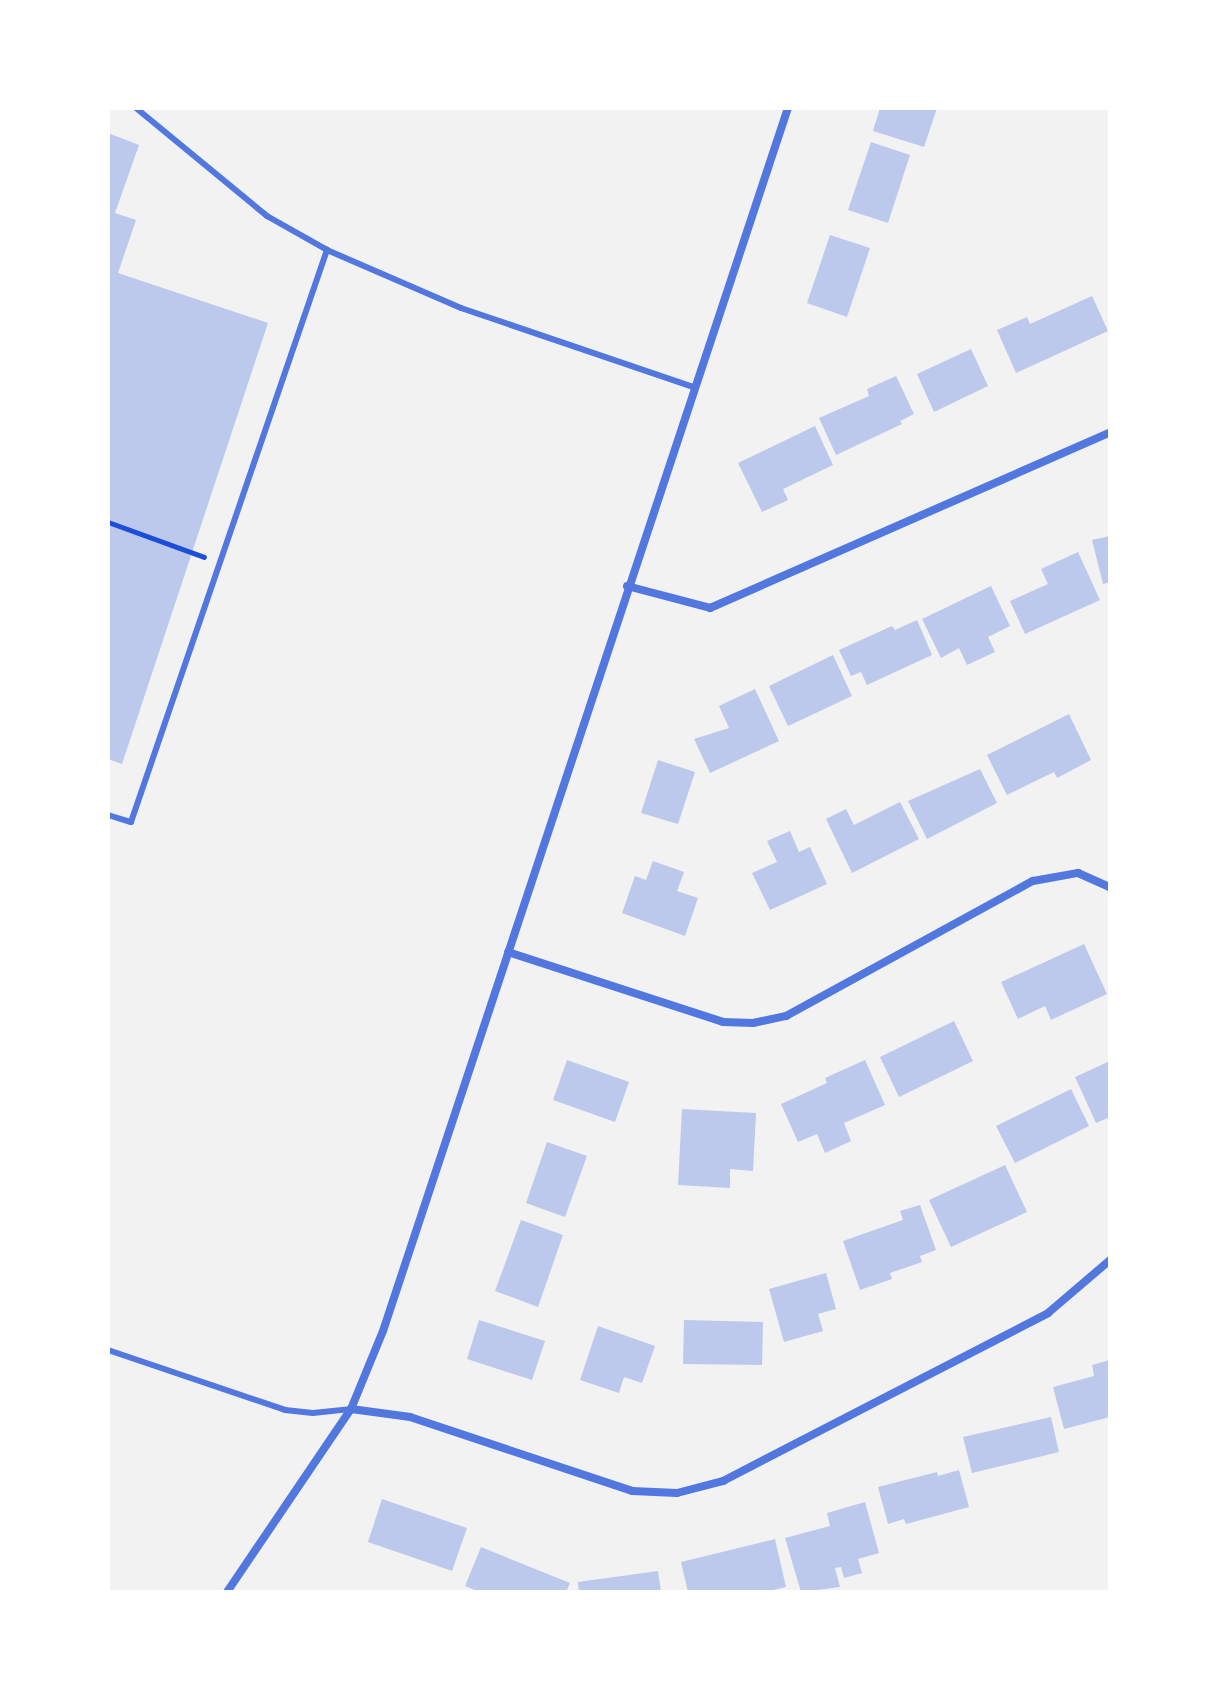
<!DOCTYPE html>
<html>
<head>
<meta charset="utf-8">
<style>
	body { margin:0 }
	#map { position:relative; width:1218px; height:1700px; overflow:hidden; background:#f2f2f2; font-family:Lora,serif }
	div>[style] { position:absolute }
	.building>* { inset:0; background:#bdc9ec }
	.path>* { height:5px; margin:-2.5px; padding:0 2.5px; transform-origin:2.5px; border-radius:2.5px; background:#1d4ed8 }
	.service>* { height:6px; margin:-3px; padding:0 3px; transform-origin:3px; border-radius:3px; background:#5277de }
	.minor>* { height:8px; margin:-4px; padding:0 4px; transform-origin:4px; border-radius:4px; background:#5277de }
	span { translate:-50% -50%; white-space:nowrap; text-align:center; line-height:1.15; -webkit-text-stroke:8px #fff; paint-order:stroke }
	.frame { position:absolute; inset:0; border:110px solid #fff; pointer-events:none }
</style>
</head>
<body>
<div id="map">
	<div class="building">
		<div style="clip-path:polygon(880px 108px,937px 108px,924px 147px,873px 131px)"></div>
		<div style="clip-path:polygon(108px 133px,139px 145px,115px 213px,136px 220px,118px 273px,268px 323px,122px 764px,108px 759px)"></div>
		<div style="clip-path:polygon(871px 142px,910px 155px,888px 223px,848px 210px)"></div>
		<div style="clip-path:polygon(830px 235px,870px 248px,847px 317px,807px 303px)"></div>
		<div style="clip-path:polygon(1092px 296px,1108px 331px,1016px 373px,997px 330px,1027px 317px,1030px 324px)"></div>
		<div style="clip-path:polygon(971px 349px,988px 386px,934px 412px,917px 374px)"></div>
		<div style="clip-path:polygon(896px 376px,914px 414px,900px 421px,902px 424px,836px 455px,819px 418px,869px 396px,867px 389px)"></div>
		<div style="clip-path:polygon(815px 426px,833px 465px,783px 489px,788px 500px,762px 512px,738px 463px)"></div>
		<div style="clip-path:polygon(1110px 536px,1110px 582px,1103px 584px,1092px 540px)"></div>
		<div style="clip-path:polygon(1078px 552px,1100px 600px,1025px 634px,1010px 601px,1048px 584px,1041px 569px)"></div>
		<div style="clip-path:polygon(991px 586px,1010px 626px,988px 637px,995px 652px,967px 665px,959px 648px,941px 658px,922px 619px)"></div>
		<div style="clip-path:polygon(917px 620px,932px 655px,867px 685px,861px 672px,851px 676px,839px 650px,892px 626px,895px 630px)"></div>
		<div style="clip-path:polygon(833px 655px,852px 696px,788px 726px,769px 686px)"></div>
		<div style="clip-path:polygon(755px 689px,779px 741px,710px 773px,694px 739px,729px 728px,719px 706px)"></div>
		<div style="clip-path:polygon(1069px 714px,1091px 760px,1057px 778px,1054px 772px,1007px 795px,987px 755px)"></div>
		<div style="clip-path:polygon(658px 760px,695px 772px,678px 824px,641px 813px)"></div>
		<div style="clip-path:polygon(980px 769px,997px 803px,927px 839px,908px 801px)"></div>
		<div style="clip-path:polygon(900px 802px,919px 839px,852px 873px,826px 819px,846px 809px,854px 825px)"></div>
		<div style="clip-path:polygon(790px 831px,799px 852px,810px 847px,827px 884px,770px 910px,752px 873px,777px 862px,767px 841px)"></div>
		<div style="clip-path:polygon(653px 861px,684px 872px,677px 891px,698px 898px,685px 936px,622px 913px,635px 876px,646px 880px)"></div>
		<div style="clip-path:polygon(1084px 944px,1107px 994px,1051px 1020px,1045px 1006px,1018px 1019px,1001px 982px)"></div>
		<div style="clip-path:polygon(954px 1021px,973px 1061px,899px 1097px,880px 1057px)"></div>
		<div style="clip-path:polygon(567px 1060px,629px 1082px,615px 1122px,553px 1100px)"></div>
		<div style="clip-path:polygon(865px 1060px,885px 1105px,844px 1123px,851px 1141px,825px 1153px,817px 1134px,798px 1142px,781px 1104px,827px 1083px,825px 1078px)"></div>
		<div style="clip-path:polygon(1110px 1061px,1110px 1117px,1096px 1123px,1075px 1077px)"></div>
		<div style="clip-path:polygon(1071px 1089px,1089px 1126px,1015px 1163px,996px 1126px)"></div>
		<div style="clip-path:polygon(682px 1109px,756px 1113px,753px 1171px,730px 1169px,730px 1188px,678px 1185px)"></div>
		<div style="clip-path:polygon(547px 1142px,587px 1156px,565px 1217px,526px 1203px)"></div>
		<div style="clip-path:polygon(1005px 1165px,1027px 1212px,951px 1247px,929px 1200px)"></div>
		<div style="clip-path:polygon(920px 1205px,936px 1250px,920px 1256px,922px 1262px,890px 1273px,892px 1279px,860px 1290px,843px 1241px,903px 1220px,900px 1211px)"></div>
		<div style="clip-path:polygon(521px 1220px,563px 1235px,538px 1307px,495px 1291px)"></div>
		<div style="clip-path:polygon(826px 1273px,836px 1309px,818px 1314px,823px 1331px,784px 1342px,769px 1289px)"></div>
		<div style="clip-path:polygon(479px 1320px,545px 1341px,532px 1380px,467px 1359px)"></div>
		<div style="clip-path:polygon(684px 1320px,763px 1322px,762px 1365px,683px 1364px)"></div>
		<div style="clip-path:polygon(598px 1326px,655px 1346px,642px 1383px,624px 1377px,619px 1393px,580px 1380px)"></div>
		<div style="clip-path:polygon(1110px 1360px,1110px 1417px,1064px 1429px,1053px 1387px,1094px 1376px,1092px 1365px)"></div>
		<div style="clip-path:polygon(1051px 1417px,1059px 1452px,972px 1473px,963px 1437px)"></div>
		<div style="clip-path:polygon(959px 1470px,969px 1507px,906px 1524px,904px 1519px,888px 1524px,878px 1487px,937px 1472px,938px 1476px)"></div>
		<div style="clip-path:polygon(382px 1499px,467px 1528px,452px 1571px,368px 1542px)"></div>
		<div style="clip-path:polygon(865px 1502px,879px 1553px,858px 1559px,862px 1573px,844px 1578px,841px 1567px,835px 1568px,840px 1587px,801px 1592px,785px 1538px,830px 1526px,827px 1513px)"></div>
		<div style="clip-path:polygon(775px 1539px,786px 1587px,764px 1592px,688px 1592px,681px 1562px)"></div>
		<div style="clip-path:polygon(481px 1547px,570px 1583px,566px 1592px,480px 1592px,465px 1586px)"></div>
		<div style="clip-path:polygon(658px 1571px,661px 1592px,579px 1592px,578px 1582px)"></div>
	</div>
	<div class="path">
		<div style="left:108px;top:522px;width:102px;rotate:20deg"></div>
	</div>
	<div class="service">
		<div style="left:136px;top:108px;width:170px;rotate:39.5deg"></div>
		<div style="left:267px;top:216px;width:69px;rotate:29.5deg"></div>
		<div style="left:327px;top:250px;width:146px;rotate:23.4deg"></div>
		<div style="left:461px;top:308px;width:245px;rotate:18.8deg"></div>
		<div style="left:108px;top:815px;width:24px;rotate:17deg"></div>
		<div style="left:131px;top:822px;width:605px;rotate:-71.09deg"></div>
		<div style="left:108px;top:1350px;width:187px;rotate:18.7deg"></div>
		<div style="left:285px;top:1410px;width:28px;rotate:6deg"></div>
		<div style="left:313px;top:1413px;width:37px;rotate:-6deg"></div>
	</div>
	<div class="minor">
		<div style="left:627px;top:586px;width:86px;rotate:14.8deg"></div>
		<div style="left:710px;top:608px;width:437px;rotate:-23.7deg"></div>
		<div style="left:508px;top:952px;width:226px;rotate:18deg"></div>
		<div style="left:723px;top:1022px;width:30px;rotate:2deg"></div>
		<div style="left:753px;top:1023px;width:34px;rotate:-12deg"></div>
		<div style="left:786px;top:1016px;width:281px;rotate:-28.7deg"></div>
		<div style="left:1033px;top:881px;width:46px;rotate:-10.1deg"></div>
		<div style="left:1078px;top:873px;width:35px;rotate:24deg"></div>
		<div style="left:351px;top:1409px;width:60px;rotate:7.7deg"></div>
		<div style="left:410px;top:1417px;width:234px;rotate:18.4deg"></div>
		<div style="left:632px;top:1491px;width:45px;rotate:2.5deg"></div>
		<div style="left:677px;top:1493px;width:48px;rotate:-14.6deg"></div>
		<div style="left:723px;top:1481px;width:366px;rotate:-27.3deg"></div>
		<div style="left:1048px;top:1313px;width:82px;rotate:-40.5deg"></div>
		<div style="left:227px;top:1592px;width:221px;rotate:-55.9deg"></div>
		<div style="left:351px;top:1409px;width:84px;rotate:-67.7deg"></div>
		<div style="left:383px;top:1331px;width:1288px;rotate:-71.68deg"></div>
	</div>
	<div class="frame"></div>
</div>
</body>
</html>
